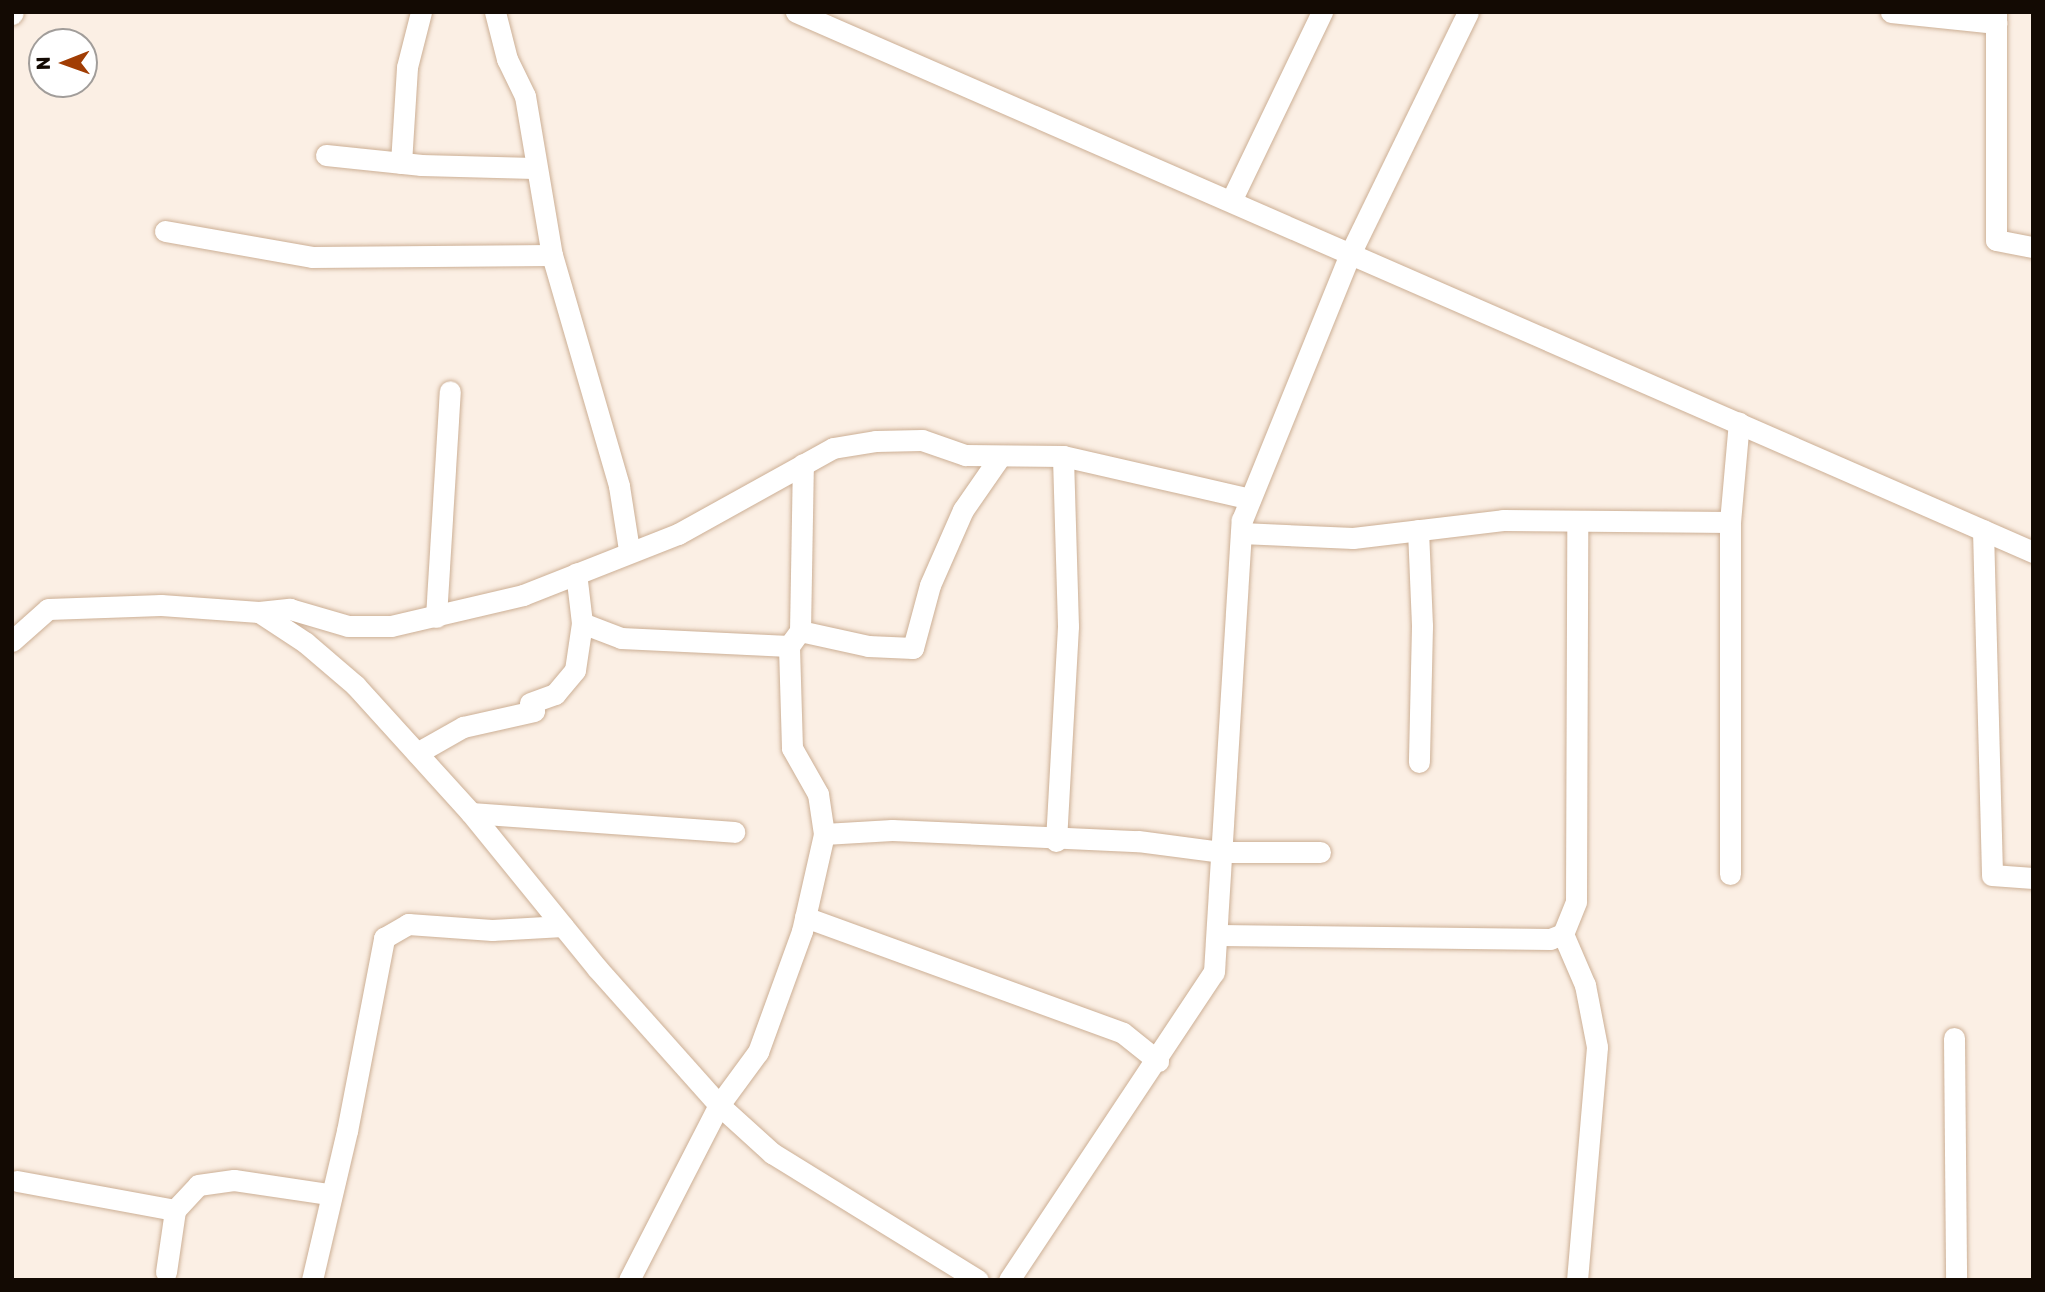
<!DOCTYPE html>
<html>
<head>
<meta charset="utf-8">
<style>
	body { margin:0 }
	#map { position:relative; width:2045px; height:1292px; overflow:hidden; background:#fbefe4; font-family:Rubik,sans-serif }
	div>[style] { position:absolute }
	.roads { filter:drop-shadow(0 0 2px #ccaf95) drop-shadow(0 0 2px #ccaf95) }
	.minor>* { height:21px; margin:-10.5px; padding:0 10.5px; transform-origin:10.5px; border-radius:10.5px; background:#fff }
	span { translate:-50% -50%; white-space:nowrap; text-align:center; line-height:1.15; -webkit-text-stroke:7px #fff; paint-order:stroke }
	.frame { position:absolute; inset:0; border:14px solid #130a03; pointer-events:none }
	.north { position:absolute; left:28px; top:28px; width:70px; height:70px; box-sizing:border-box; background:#fff; border:2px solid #a19d9a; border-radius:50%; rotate:269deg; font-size:19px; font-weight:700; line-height:28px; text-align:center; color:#130a03 }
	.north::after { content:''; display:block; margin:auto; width:24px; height:32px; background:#a13d04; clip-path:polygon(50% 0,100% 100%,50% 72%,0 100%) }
</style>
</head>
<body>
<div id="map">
	<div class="roads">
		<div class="minor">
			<div style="left:495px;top:12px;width:49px;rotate:75.7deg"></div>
			<div style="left:507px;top:59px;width:41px;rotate:64.1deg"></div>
			<div style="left:525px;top:96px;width:161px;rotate:80.4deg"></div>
			<div style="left:552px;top:255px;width:241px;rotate:73.8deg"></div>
			<div style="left:619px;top:486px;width:65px;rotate:81.1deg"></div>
			<div style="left:796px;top:12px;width:1350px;rotate:23.58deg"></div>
			<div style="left:1891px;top:12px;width:106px;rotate:6deg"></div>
			<div style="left:1996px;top:12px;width:228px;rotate:90deg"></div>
			<div style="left:1996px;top:240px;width:38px;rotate:11deg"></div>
			<div style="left:12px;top:14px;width:2px;rotate:-63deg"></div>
			<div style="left:326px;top:155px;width:96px;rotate:6deg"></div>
			<div style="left:421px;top:165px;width:113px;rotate:1.5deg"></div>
			<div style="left:401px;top:163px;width:96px;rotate:-86.4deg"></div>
			<div style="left:407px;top:67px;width:57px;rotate:-75.7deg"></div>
			<div style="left:1231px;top:201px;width:210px;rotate:-64.3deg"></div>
			<div style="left:165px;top:231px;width:149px;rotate:10deg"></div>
			<div style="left:312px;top:257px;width:240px;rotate:-0.5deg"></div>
			<div style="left:1418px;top:530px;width:96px;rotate:87.6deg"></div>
			<div style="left:1422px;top:626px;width:136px;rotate:91.3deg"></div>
			<div style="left:1983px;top:530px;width:345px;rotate:88.5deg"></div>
			<div style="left:1992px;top:875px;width:41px;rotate:4.2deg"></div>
			<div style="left:1241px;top:533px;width:112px;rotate:2.6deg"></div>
			<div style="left:1353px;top:538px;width:151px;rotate:-6.8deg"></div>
			<div style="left:1503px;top:520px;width:227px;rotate:0.5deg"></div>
			<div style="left:259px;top:612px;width:31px;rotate:-6deg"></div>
			<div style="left:290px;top:609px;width:60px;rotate:16.3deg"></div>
			<div style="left:348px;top:626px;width:43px"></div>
			<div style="left:391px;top:626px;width:136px;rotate:-13.2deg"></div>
			<div style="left:523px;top:595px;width:167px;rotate:-21.5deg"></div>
			<div style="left:678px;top:534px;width:177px;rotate:-29deg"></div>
			<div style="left:833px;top:448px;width:44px;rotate:-9.2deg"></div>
			<div style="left:876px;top:441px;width:46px;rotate:-1.2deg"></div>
			<div style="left:922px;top:440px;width:46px;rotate:19.2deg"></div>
			<div style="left:965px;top:455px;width:98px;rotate:0.6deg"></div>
			<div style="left:1063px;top:456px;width:192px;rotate:12.9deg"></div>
			<div style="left:436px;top:617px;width:226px;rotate:-86.5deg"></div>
			<div style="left:582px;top:623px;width:42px;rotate:21deg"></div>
			<div style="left:621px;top:638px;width:168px;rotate:2.7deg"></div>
			<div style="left:800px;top:631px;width:167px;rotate:-89deg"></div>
			<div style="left:12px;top:641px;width:48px;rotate:-41.6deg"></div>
			<div style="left:48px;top:609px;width:113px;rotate:-2deg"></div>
			<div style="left:161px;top:605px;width:98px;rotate:4.1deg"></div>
			<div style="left:259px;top:612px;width:56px;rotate:33.4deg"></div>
			<div style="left:306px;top:643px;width:65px;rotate:40.6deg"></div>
			<div style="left:355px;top:685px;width:173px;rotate:47.8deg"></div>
			<div style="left:471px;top:813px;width:200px;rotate:50.9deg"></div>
			<div style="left:597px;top:968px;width:183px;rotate:48.3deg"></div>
			<div style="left:719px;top:1105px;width:72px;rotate:42.2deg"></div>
			<div style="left:772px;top:1153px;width:242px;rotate:31.7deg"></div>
			<div style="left:530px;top:703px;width:27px;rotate:-20deg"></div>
			<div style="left:555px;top:694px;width:31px;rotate:-50deg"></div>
			<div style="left:575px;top:670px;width:48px;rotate:-81.5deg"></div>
			<div style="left:582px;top:623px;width:50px;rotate:-96.8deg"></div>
			<div style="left:417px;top:753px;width:53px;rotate:-29.5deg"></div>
			<div style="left:463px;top:727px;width:73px;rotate:-12.7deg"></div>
			<div style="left:471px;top:813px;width:264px;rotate:4.1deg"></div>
			<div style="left:824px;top:834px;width:68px;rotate:-3.4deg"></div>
			<div style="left:892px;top:830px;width:246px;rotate:2.6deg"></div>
			<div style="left:1138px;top:841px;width:85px;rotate:7.5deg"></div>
			<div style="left:1222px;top:852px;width:98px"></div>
			<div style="left:1056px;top:841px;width:215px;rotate:-86.8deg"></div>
			<div style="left:1068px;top:626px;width:170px;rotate:-91.7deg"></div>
			<div style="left:1730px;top:874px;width:352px;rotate:-90deg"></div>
			<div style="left:1730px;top:522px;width:100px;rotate:-84.9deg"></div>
			<div style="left:805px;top:917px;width:338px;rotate:20deg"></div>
			<div style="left:1123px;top:1033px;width:45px;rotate:38.7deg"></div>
			<div style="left:1563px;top:934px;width:56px;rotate:66.7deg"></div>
			<div style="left:1585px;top:985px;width:63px;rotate:79deg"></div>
			<div style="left:1597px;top:1047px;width:234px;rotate:94.9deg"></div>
			<div style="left:1219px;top:935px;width:331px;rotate:0.7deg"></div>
			<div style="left:1550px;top:939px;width:14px;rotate:-21deg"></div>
			<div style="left:1563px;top:934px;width:35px;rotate:-68deg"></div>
			<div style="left:1576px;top:901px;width:380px;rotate:-89.8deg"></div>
			<div style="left:1954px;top:1038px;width:242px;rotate:89.5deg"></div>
			<div style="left:17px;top:1181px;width:161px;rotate:10.4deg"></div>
			<div style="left:166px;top:1272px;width:63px;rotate:-81.7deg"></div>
			<div style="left:175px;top:1210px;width:34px;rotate:-47deg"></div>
			<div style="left:198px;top:1185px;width:36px;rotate:-8deg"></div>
			<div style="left:234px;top:1180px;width:96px;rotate:8.4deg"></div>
			<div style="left:312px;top:1280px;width:153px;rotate:-76.8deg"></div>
			<div style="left:347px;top:1131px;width:197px;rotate:-79.1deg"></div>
			<div style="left:384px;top:938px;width:28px;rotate:-30deg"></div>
			<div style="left:408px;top:924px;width:84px;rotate:4.1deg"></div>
			<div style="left:492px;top:930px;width:71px;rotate:-3.2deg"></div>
			<div style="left:629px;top:1280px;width:197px;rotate:-62.8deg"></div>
			<div style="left:719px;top:1105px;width:66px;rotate:-53.7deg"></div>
			<div style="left:758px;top:1052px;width:129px;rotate:-70deg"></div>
			<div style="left:802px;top:931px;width:99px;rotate:-77.2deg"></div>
			<div style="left:824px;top:834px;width:40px;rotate:-98.5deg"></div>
			<div style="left:818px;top:794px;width:53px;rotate:-119.5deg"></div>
			<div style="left:792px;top:748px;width:102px;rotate:-91.7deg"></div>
			<div style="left:789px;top:646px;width:19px;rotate:-54deg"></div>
			<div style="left:800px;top:631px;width:70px;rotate:12.4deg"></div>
			<div style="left:868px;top:646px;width:45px;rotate:2.5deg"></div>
			<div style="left:913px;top:648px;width:65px;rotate:-74.9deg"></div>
			<div style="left:930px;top:585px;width:82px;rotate:-66.3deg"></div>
			<div style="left:963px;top:510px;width:63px;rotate:-55.3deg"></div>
			<div style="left:1009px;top:1280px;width:370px;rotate:-56.4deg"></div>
			<div style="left:1214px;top:972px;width:453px;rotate:-86.5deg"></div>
			<div style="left:1242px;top:520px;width:289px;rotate:-67.9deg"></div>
			<div style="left:1351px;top:252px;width:267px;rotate:-64deg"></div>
		</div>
	</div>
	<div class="frame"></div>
	<div class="north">N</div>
</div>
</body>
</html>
